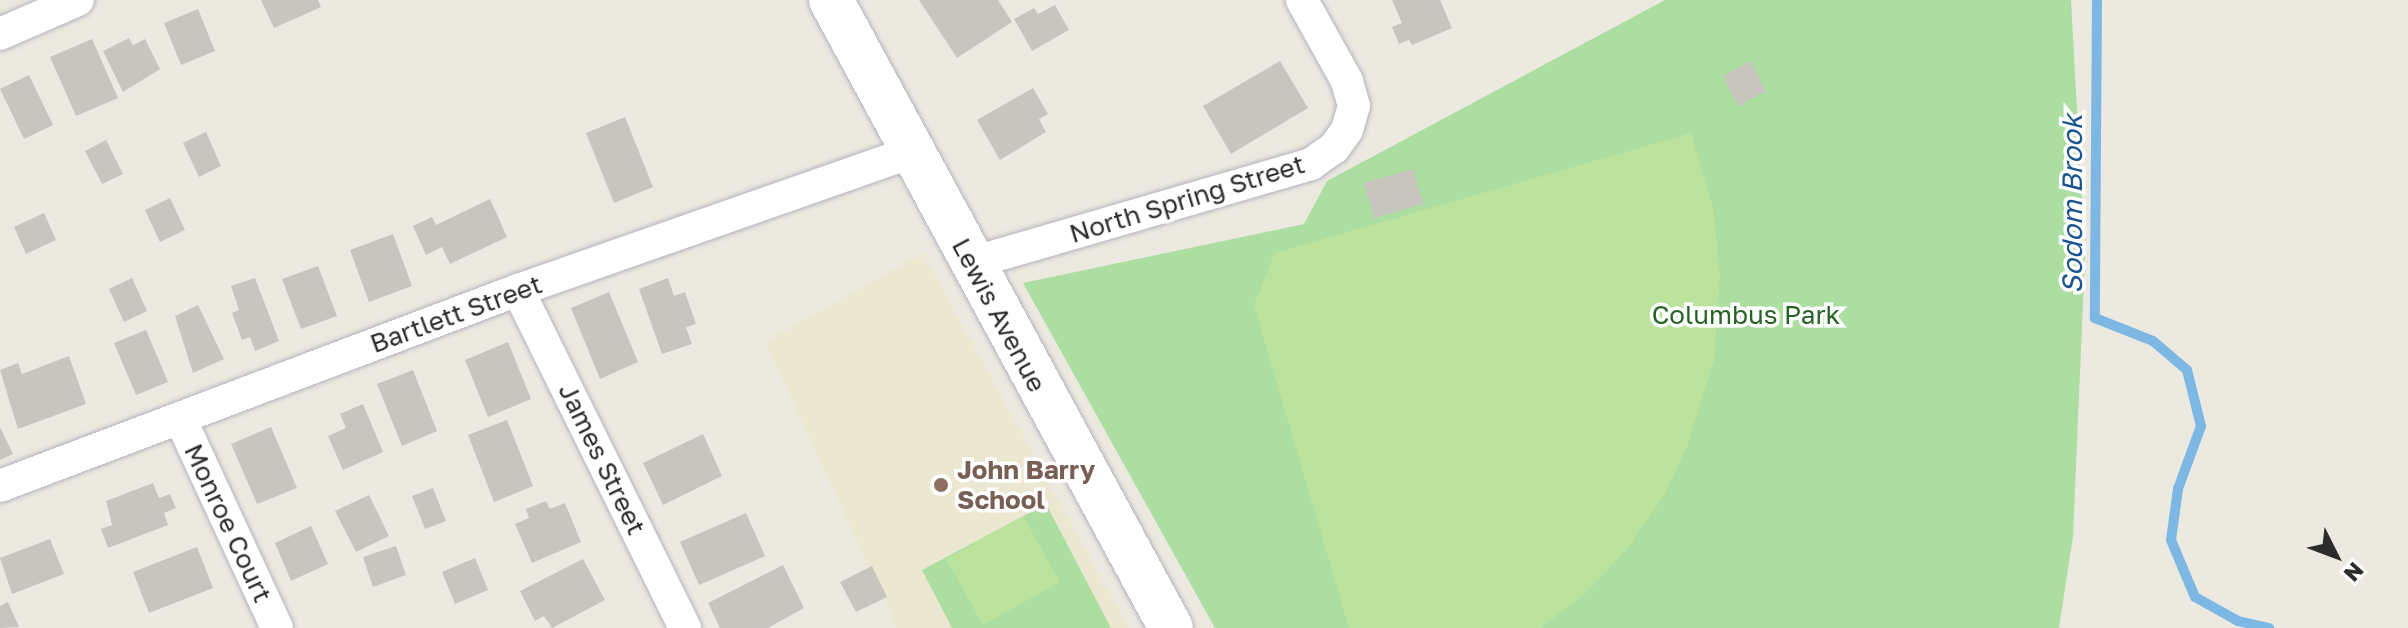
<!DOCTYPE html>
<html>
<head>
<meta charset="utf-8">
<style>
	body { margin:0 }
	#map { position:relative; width:2408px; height:628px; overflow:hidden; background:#ece9e0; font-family:"Golos Text",sans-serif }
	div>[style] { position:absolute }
	.education>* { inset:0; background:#ece7d1 }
	.green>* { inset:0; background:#acdda1 }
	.pitch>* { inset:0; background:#bbe39e }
	.stream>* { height:10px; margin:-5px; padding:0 5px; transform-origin:5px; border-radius:5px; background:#7db8e4 }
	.building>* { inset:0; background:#c8c5bf }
	.roads { filter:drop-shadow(0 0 2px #b3b3be) drop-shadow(0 0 2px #b3b3be) }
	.minor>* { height:32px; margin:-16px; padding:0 16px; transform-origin:16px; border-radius:16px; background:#fff }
	.secondary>* { height:44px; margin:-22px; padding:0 22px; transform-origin:22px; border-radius:22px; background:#fff }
	.dots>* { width:22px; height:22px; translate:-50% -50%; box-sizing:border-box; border:4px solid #fff; border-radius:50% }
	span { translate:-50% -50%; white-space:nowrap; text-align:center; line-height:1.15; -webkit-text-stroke:7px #fff; paint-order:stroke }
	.street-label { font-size:26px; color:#2c2c2c }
	.park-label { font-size:26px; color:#256322 }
	.education-label { font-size:26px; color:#785e54; font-weight:700 }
	.left { translate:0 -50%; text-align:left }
	.water-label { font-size:28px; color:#1a5591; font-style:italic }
	.north { position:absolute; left:2296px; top:516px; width:80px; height:80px; -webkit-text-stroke:6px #fff; paint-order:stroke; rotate:132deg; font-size:22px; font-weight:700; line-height:32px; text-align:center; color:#2c2c2c }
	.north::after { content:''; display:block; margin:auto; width:28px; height:36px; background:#2c2c2c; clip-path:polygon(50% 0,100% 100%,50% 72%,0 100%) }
</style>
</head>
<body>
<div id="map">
	<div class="education">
		<div style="clip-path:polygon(923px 253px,1129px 628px,897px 628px,765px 342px)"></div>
	</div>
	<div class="green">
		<div style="clip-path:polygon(1665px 0,2071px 0,2085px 256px,2073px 536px,2059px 628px,1215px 628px,1023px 283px,1304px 224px,1327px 181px)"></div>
		<div style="clip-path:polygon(1046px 504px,1111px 628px,952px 628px,922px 570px)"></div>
	</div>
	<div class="pitch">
		<div style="clip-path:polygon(1691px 133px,1713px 208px,1720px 276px,1714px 361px,1687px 446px,1665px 494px,1627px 549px,1584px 595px,1540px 628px,1349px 628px,1254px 305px,1275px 253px)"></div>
		<div style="clip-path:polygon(1023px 516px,1060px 582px,983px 625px,946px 559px)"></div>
	</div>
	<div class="stream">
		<div style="left:2097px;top:0;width:318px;rotate:90.4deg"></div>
		<div style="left:2095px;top:318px;width:62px;rotate:21.6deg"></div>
		<div style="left:2153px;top:341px;width:45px;rotate:40.5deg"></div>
		<div style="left:2187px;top:370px;width:58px;rotate:76deg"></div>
		<div style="left:2201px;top:426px;width:67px;rotate:110.1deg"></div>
		<div style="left:2178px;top:489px;width:51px;rotate:97.8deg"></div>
		<div style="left:2171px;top:540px;width:62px;rotate:67.2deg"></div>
		<div style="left:2195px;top:597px;width:49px;rotate:29.2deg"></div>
		<div style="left:2238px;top:621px;width:32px;rotate:13deg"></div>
	</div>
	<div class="building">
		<div style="clip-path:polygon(261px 0,318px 0,321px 7px,274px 28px)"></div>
		<div style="clip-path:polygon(919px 0,998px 0,1012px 22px,957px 58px)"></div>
		<div style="clip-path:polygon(1392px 0,1440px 0,1452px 28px,1412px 45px,1409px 40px,1399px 44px,1392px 27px,1402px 23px)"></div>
		<div style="clip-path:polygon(1055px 5px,1069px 30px,1032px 51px,1014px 19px,1034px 8px,1038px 14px)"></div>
		<div style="clip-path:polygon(198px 9px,215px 51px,181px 65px,164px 23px)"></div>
		<div style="clip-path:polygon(129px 38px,133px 45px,145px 39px,160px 69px,123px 92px,103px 51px)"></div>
		<div style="clip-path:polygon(92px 39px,118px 98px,76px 116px,50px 57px)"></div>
		<div style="clip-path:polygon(1280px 61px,1308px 108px,1231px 154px,1203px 106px)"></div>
		<div style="clip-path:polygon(1751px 61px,1766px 91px,1738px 106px,1723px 76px)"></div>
		<div style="clip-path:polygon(29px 75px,53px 125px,24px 139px,0 89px)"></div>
		<div style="clip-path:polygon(1033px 88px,1048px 114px,1039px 119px,1046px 132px,1000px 160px,977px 120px)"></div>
		<div style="clip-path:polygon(625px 117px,653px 187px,614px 203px,586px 133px)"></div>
		<div style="clip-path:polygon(206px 132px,221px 166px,199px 177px,183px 143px)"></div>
		<div style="clip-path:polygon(106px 140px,123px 174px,102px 184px,85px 151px)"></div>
		<div style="clip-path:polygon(1413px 169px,1423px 204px,1374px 218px,1364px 183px)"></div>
		<div style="clip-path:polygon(170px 198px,185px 230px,160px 242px,145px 210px)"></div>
		<div style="clip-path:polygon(490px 199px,507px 237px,450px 264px,442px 247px,426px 255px,413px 226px,432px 217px,436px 225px)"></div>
		<div style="clip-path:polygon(44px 213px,56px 240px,26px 254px,14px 227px)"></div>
		<div style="clip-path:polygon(393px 234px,412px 286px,369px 302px,350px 250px)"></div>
		<div style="clip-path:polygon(318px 266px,337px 316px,301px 329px,282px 279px)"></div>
		<div style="clip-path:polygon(132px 278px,147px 311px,124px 322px,109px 289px)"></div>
		<div style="clip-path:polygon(255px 278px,279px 341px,255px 351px,250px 337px,242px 340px,232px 313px,239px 310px,231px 286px)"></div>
		<div style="clip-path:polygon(668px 278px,674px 296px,685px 292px,696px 324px,686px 327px,692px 344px,662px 354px,639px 289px)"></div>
		<div style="clip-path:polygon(609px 292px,638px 362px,600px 379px,571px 308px)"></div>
		<div style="clip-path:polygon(198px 305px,224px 359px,193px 373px,175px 316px)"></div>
		<div style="clip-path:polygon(146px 330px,168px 382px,136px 395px,114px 343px)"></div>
		<div style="clip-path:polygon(508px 342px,531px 399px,488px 417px,465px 360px)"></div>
		<div style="clip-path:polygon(69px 356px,86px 404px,18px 429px,0 370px,18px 363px,22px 374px)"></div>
		<div style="clip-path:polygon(413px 370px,437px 431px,402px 446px,377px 384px)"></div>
		<div style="clip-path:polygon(363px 404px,383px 452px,343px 470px,328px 436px,346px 428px,340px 414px)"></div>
		<div style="clip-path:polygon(507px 420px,533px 486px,494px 502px,468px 435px)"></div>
		<div style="clip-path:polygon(0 427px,13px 454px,0 460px)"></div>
		<div style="clip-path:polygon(271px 427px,297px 488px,257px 504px,231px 444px)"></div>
		<div style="clip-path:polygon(703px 434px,722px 476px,663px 505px,643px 463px)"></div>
		<div style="clip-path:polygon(153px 483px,159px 498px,170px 494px,176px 508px,164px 513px,168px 525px,108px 548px,101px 529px,112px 525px,106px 501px)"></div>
		<div style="clip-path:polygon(433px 488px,446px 521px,425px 529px,412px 496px)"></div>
		<div style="clip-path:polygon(369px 495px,389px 536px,356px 552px,335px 511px)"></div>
		<div style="clip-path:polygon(546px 501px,550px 509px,565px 503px,581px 542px,532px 563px,515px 524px,529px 518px,526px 509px)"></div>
		<div style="clip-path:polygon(746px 513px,765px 556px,699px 585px,680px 542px)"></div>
		<div style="clip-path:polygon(311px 526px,328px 564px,291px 581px,275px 543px)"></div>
		<div style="clip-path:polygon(50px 539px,64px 574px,12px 594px,0 558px)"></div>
		<div style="clip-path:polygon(396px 546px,406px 575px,373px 587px,363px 557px)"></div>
		<div style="clip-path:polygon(197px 547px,213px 588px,149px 613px,133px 572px)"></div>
		<div style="clip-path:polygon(475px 558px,488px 590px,455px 604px,442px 572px)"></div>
		<div style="clip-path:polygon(583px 559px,605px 600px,552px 628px,544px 616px,535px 621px,520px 591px)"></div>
		<div style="clip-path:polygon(783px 565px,804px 608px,768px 628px,720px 628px,708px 603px)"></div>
		<div style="clip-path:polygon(872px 566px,887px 597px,856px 612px,840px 582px)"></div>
		<div style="clip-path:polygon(8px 602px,19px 627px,0 628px,0 606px)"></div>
	</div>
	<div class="roads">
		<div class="minor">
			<div style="left:0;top:34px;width:85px;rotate:-23.6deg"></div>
			<div style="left:971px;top:263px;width:354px;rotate:-16.2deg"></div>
			<div style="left:1311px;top:164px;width:28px;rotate:-35deg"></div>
			<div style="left:1334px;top:148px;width:22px;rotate:-54deg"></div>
			<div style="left:1347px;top:130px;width:25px;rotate:-74deg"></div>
			<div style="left:1354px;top:106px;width:26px;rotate:-106deg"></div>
			<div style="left:1347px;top:81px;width:93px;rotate:-119.1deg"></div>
			<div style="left:518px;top:290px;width:377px;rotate:63.7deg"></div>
			<div style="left:180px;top:418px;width:231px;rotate:65.2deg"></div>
			<div style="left:0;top:486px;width:554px;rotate:-20.73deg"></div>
			<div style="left:518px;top:290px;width:420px;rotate:-19.3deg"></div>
		</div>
		<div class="secondary">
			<div style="left:831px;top:0;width:714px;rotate:61.57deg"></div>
		</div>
	</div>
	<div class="dots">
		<div style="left:941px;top:485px;background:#8d6e63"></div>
	</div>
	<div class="street-label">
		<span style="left:1187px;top:199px;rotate:-17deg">North Spring Street</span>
		<span style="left:456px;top:314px;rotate:-20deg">Bartlett Street</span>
		<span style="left:999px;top:315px;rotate:62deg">Lewis Avenue</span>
		<span style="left:602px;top:459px;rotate:64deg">James Street</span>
		<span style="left:228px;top:523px;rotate:65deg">Monroe Court</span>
	</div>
	<div class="park-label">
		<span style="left:1746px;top:315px">Columbus Park</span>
	</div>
	<div class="education-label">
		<span class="left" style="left:957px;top:485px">John Barry<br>School</span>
	</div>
	<div class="water-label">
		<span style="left:2072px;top:204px;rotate:-90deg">Sodom Brook</span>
	</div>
	<div class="north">N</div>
</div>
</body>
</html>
